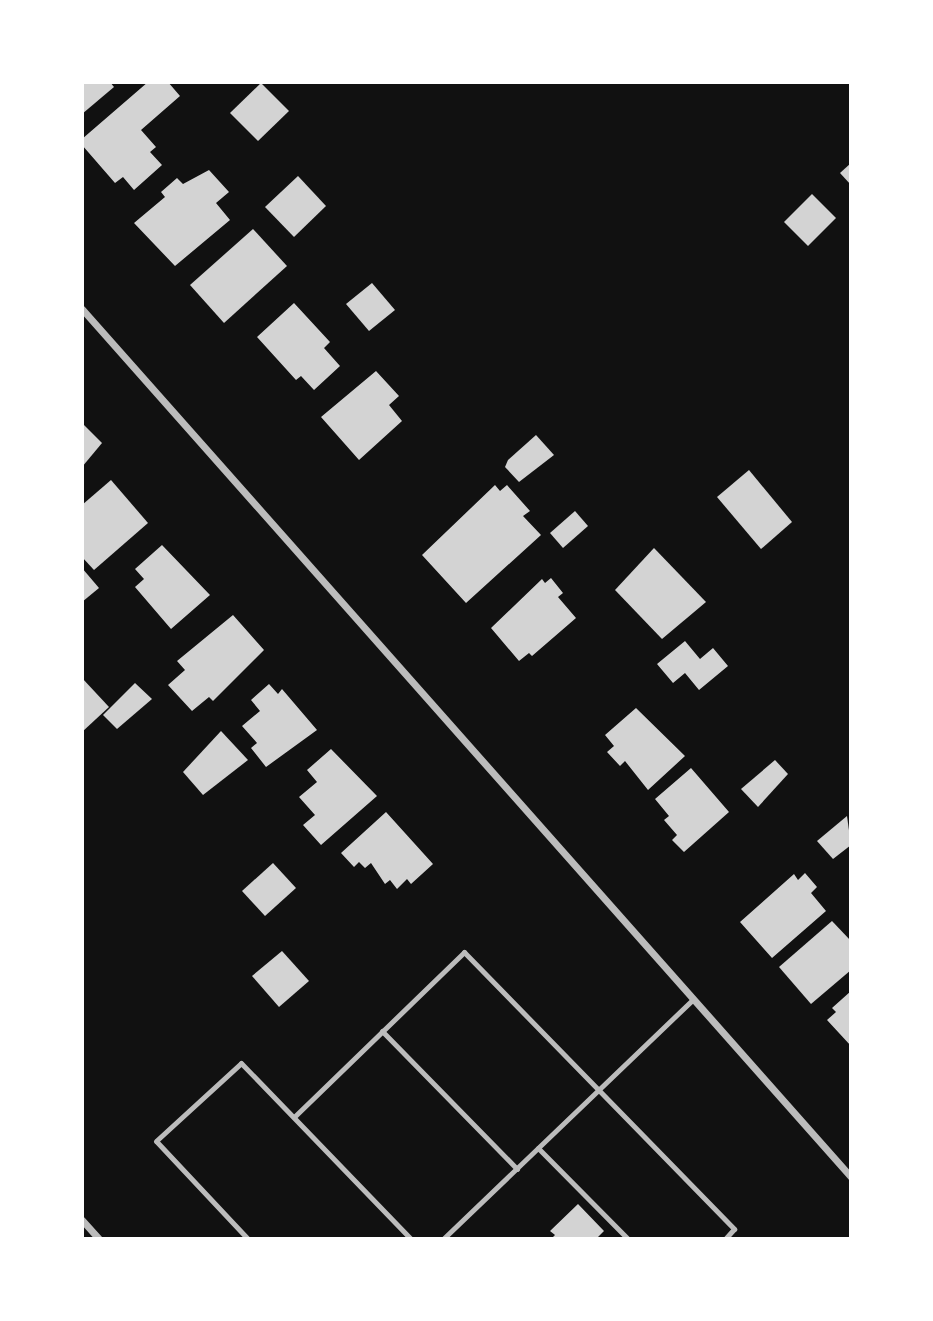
<!DOCTYPE html>
<html>
<head>
<meta charset="utf-8">
<style>
	body { margin:0 }
	#map { position:relative; width:933px; height:1321px; overflow:hidden; background:#111; font-family:"Exo 2",sans-serif }
	div>[style] { position:absolute }
	.building>* { inset:0; background:#d3d3d3 }
	.service>* { height:5px; margin:-2.5px; padding:0 2.5px; transform-origin:2.5px; border-radius:2.5px; background:#bcbcbc }
	.minor>* { height:7px; margin:-3.5px; padding:0 3.5px; transform-origin:3.5px; border-radius:3.5px; background:#bcbcbc }
	span { translate:-50% -50%; white-space:nowrap; text-align:center; line-height:1.15; -webkit-text-stroke:6px #fff; paint-order:stroke }
	.frame { position:absolute; inset:0; border:84px solid #fff; pointer-events:none }
</style>
</head>
<body>
<div id="map">
	<div class="building">
		<div style="clip-path:polygon(82px 82px,110px 82px,114px 87px,82px 114px)"></div>
		<div style="clip-path:polygon(148px 82px,168px 82px,180px 96px,141px 130px,156px 147px,150px 152px,162px 165px,134px 190px,123px 177px,115px 183px,82px 145px,82px 139px)"></div>
		<div style="clip-path:polygon(261px 83px,289px 111px,258px 141px,230px 113px)"></div>
		<div style="clip-path:polygon(851px 163px,851px 185px,840px 173px)"></div>
		<div style="clip-path:polygon(209px 170px,229px 192px,216px 203px,230px 220px,175px 266px,134px 223px,165px 197px,161px 192px,177px 178px,183px 184px)"></div>
		<div style="clip-path:polygon(298px 176px,326px 206px,294px 237px,265px 207px)"></div>
		<div style="clip-path:polygon(812px 194px,836px 218px,808px 246px,784px 222px)"></div>
		<div style="clip-path:polygon(253px 229px,287px 266px,224px 323px,190px 285px)"></div>
		<div style="clip-path:polygon(372px 283px,395px 310px,369px 331px,346px 304px)"></div>
		<div style="clip-path:polygon(294px 303px,330px 342px,324px 348px,340px 366px,314px 390px,301px 376px,296px 380px,257px 337px)"></div>
		<div style="clip-path:polygon(376px 371px,399px 396px,389px 405px,402px 421px,359px 460px,321px 417px)"></div>
		<div style="clip-path:polygon(82px 423px,102px 443px,82px 467px)"></div>
		<div style="clip-path:polygon(536px 435px,554px 455px,519px 482px,505px 467px,508px 460px)"></div>
		<div style="clip-path:polygon(749px 470px,792px 522px,761px 549px,717px 497px)"></div>
		<div style="clip-path:polygon(111px 480px,148px 523px,94px 570px,82px 557px,82px 505px)"></div>
		<div style="clip-path:polygon(495px 485px,500px 491px,507px 485px,530px 511px,523px 516px,541px 535px,466px 603px,422px 555px)"></div>
		<div style="clip-path:polygon(575px 511px,588px 526px,563px 548px,550px 533px)"></div>
		<div style="clip-path:polygon(162px 545px,210px 595px,171px 629px,135px 587px,144px 579px,135px 569px)"></div>
		<div style="clip-path:polygon(654px 548px,706px 602px,662px 639px,615px 590px)"></div>
		<div style="clip-path:polygon(82px 568px,99px 588px,82px 602px)"></div>
		<div style="clip-path:polygon(551px 578px,563px 593px,558px 597px,576px 618px,532px 656px,529px 653px,519px 661px,491px 628px,542px 579px,545px 583px)"></div>
		<div style="clip-path:polygon(233px 615px,264px 650px,213px 701px,209px 697px,192px 711px,168px 685px,185px 670px,177px 661px)"></div>
		<div style="clip-path:polygon(685px 641px,700px 659px,713px 648px,728px 666px,699px 690px,685px 673px,673px 683px,657px 664px)"></div>
		<div style="clip-path:polygon(82px 678px,109px 707px,82px 732px)"></div>
		<div style="clip-path:polygon(135px 683px,152px 699px,117px 729px,103px 715px)"></div>
		<div style="clip-path:polygon(269px 684px,278px 694px,282px 689px,317px 730px,266px 767px,251px 748px,257px 743px,242px 726px,260px 711px,251px 700px)"></div>
		<div style="clip-path:polygon(636px 708px,685px 756px,648px 790px,625px 761px,620px 766px,607px 752px,614px 746px,605px 735px)"></div>
		<div style="clip-path:polygon(221px 731px,248px 760px,203px 795px,183px 772px)"></div>
		<div style="clip-path:polygon(331px 749px,377px 796px,321px 845px,303px 825px,315px 815px,299px 797px,317px 782px,307px 770px)"></div>
		<div style="clip-path:polygon(775px 760px,788px 774px,758px 807px,741px 789px)"></div>
		<div style="clip-path:polygon(691px 768px,729px 812px,684px 852px,672px 840px,677px 835px,664px 820px,669px 816px,655px 799px)"></div>
		<div style="clip-path:polygon(386px 812px,433px 864px,411px 884px,407px 879px,397px 889px,390px 880px,385px 884px,371px 863px,365px 868px,359px 862px,354px 867px,341px 853px)"></div>
		<div style="clip-path:polygon(847px 816px,851px 845px,833px 859px,817px 841px)"></div>
		<div style="clip-path:polygon(273px 863px,296px 888px,265px 916px,242px 891px)"></div>
		<div style="clip-path:polygon(805px 873px,817px 887px,811px 893px,826px 911px,772px 958px,740px 922px,794px 874px,798px 880px)"></div>
		<div style="clip-path:polygon(832px 921px,851px 941px,851px 970px,811px 1004px,779px 967px)"></div>
		<div style="clip-path:polygon(282px 951px,309px 981px,279px 1007px,252px 976px)"></div>
		<div style="clip-path:polygon(851px 991px,851px 1046px,827px 1020px,836px 1012px,832px 1008px)"></div>
		<div style="clip-path:polygon(578px 1204px,604px 1231px,596px 1239px,551px 1239px,555px 1235px,550px 1231px)"></div>
	</div>
	<div class="service">
		<div style="left:382px;top:1031px;width:193px;rotate:45.6deg"></div>
		<div style="left:294px;top:1117px;width:237px;rotate:-44.1deg"></div>
		<div style="left:464px;top:952px;width:387px;rotate:45.7deg"></div>
		<div style="left:734px;top:1229px;width:13px;rotate:132deg"></div>
		<div style="left:538px;top:1148px;width:128px;rotate:45.3deg"></div>
		<div style="left:248px;top:1239px;width:134px;rotate:-133.2deg"></div>
		<div style="left:156px;top:1141px;width:115px;rotate:-42.5deg"></div>
		<div style="left:241px;top:1063px;width:245px;rotate:46deg"></div>
		<div style="left:443px;top:1239px;width:347px;rotate:-43.8deg"></div>
	</div>
	<div class="minor">
		<div style="left:82px;top:309px;width:1160px;rotate:48.46deg"></div>
		<div style="left:82px;top:1220px;width:25px;rotate:48deg"></div>
	</div>
	<div class="frame"></div>
</div>
</body>
</html>
